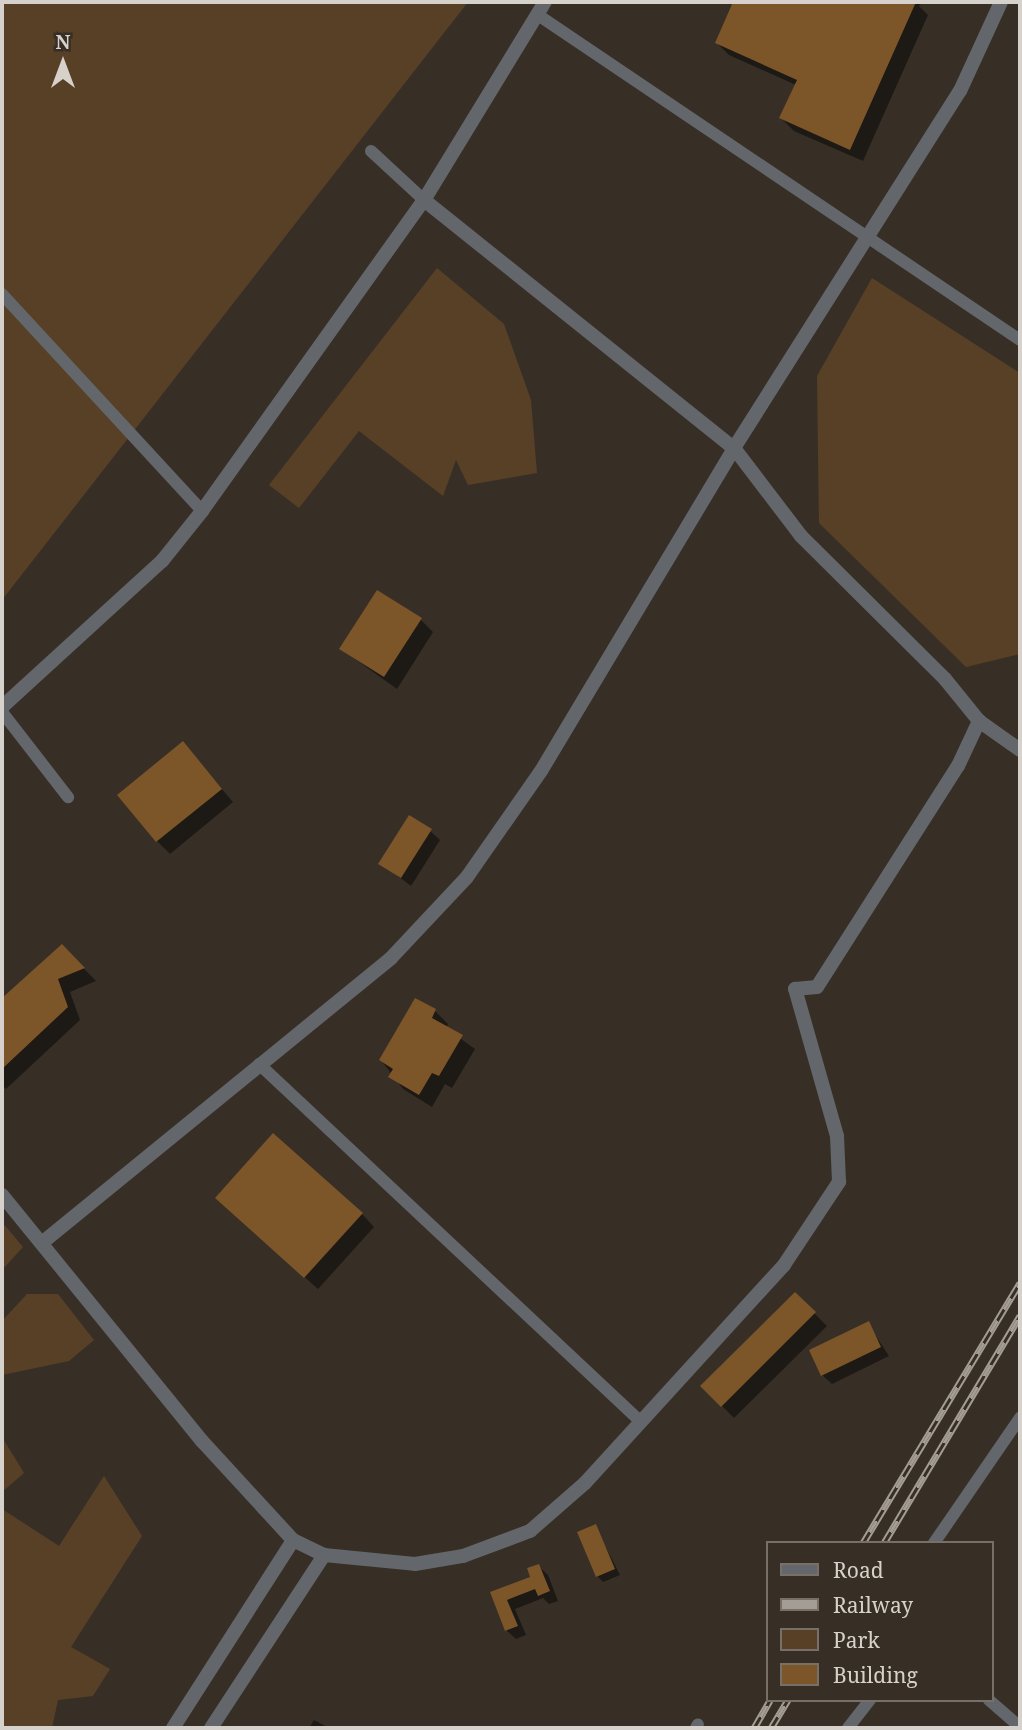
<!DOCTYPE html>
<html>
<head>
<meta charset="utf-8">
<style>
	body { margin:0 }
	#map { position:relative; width:1022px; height:1730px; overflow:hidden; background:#372f26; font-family:"Noto Serif",serif }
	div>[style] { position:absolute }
	.green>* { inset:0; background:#584027 }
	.shadow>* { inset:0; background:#0007 }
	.building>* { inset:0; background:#7c5529 }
	.minor>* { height:12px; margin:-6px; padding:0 6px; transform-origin:6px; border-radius:6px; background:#63676b }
	.tertiary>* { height:14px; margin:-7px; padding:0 7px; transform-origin:7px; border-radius:7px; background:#63676b }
	.rail>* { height:7px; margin-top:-3.5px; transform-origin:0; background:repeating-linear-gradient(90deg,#372f26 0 13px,#a39d96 0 26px); box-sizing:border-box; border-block:2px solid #a39d96 }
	span { translate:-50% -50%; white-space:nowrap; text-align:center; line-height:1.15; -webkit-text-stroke:7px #372f26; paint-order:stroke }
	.frame { position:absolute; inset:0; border:4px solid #d6d1cb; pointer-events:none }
	.legend { position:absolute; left:766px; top:1541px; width:228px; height:161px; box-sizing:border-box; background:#372f26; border:2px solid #777068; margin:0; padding:9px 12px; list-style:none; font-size:21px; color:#d6d1cb }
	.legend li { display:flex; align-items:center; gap:14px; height:35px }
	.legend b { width:35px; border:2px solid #777068 }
	.north { position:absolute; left:28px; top:28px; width:70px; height:70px; -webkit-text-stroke:5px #372f26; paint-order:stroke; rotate:0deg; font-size:19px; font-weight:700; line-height:28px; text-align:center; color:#d6d1cb }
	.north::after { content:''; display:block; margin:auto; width:24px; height:32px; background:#d6d1cb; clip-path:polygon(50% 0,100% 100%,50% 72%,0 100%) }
</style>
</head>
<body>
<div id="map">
	<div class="green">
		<div style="clip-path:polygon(2px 2px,468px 2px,2px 600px)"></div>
		<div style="clip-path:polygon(437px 268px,504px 324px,531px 400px,537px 473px,468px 485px,456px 460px,443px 496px,359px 431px,299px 508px,269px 485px)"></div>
		<div style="clip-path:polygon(872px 278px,1020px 373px,1020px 654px,966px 667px,819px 523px,817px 376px)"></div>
		<div style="clip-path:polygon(2px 1222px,23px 1247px,2px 1270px)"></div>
		<div style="clip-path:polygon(27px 1294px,58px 1294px,94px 1340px,69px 1361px,2px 1375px,2px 1321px)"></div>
		<div style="clip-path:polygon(2px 1437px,24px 1473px,2px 1492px)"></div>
		<div style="clip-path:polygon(104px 1476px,142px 1536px,71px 1647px,110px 1669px,93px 1696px,58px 1700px,52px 1728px,2px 1728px,2px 1509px,59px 1546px)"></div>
	</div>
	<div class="shadow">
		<div style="clip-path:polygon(735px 2px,922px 2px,919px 6px,928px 15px,863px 161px,794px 131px,781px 118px,796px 85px,729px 55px,717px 43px)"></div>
		<div style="clip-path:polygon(421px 620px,433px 632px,397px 689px,341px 649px)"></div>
		<div style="clip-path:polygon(183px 744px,233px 802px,170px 854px,157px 841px)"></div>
		<div style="clip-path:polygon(430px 831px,440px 840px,411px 886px,381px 863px)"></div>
		<div style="clip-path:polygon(62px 946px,96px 981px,70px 992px,80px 1020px,6px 1089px,2px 1085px,2px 1000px)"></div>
		<div style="clip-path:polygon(416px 1000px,435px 1011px,448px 1024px,446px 1028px,475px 1049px,452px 1088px,445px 1084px,432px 1107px,403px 1089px,381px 1060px)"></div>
		<div style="clip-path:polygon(230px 1211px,362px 1214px,374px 1227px,318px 1289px)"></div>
		<div style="clip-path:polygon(795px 1294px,827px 1326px,734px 1418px,702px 1386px)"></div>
		<div style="clip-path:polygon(868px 1324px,889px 1356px,832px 1384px,822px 1375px)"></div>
		<div style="clip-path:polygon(595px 1526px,620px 1575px,603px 1582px,597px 1576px)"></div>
		<div style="clip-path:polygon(538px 1566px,548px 1575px,558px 1601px,549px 1604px,543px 1598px,515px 1609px,526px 1635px,516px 1639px,506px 1630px,492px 1593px,533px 1578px)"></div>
		<div style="clip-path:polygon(314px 1720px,329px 1728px,309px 1728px)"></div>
	</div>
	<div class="building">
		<div style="clip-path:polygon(733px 2px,916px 2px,850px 150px,779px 118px,797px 80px,715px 43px)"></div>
		<div style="clip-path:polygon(377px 590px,422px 618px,384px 677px,339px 649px)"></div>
		<div style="clip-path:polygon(183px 741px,222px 789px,156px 842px,117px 795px)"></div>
		<div style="clip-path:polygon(409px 815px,432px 829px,401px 878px,378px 864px)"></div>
		<div style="clip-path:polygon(62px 944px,85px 968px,58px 979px,68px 1007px,2px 1069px,2px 998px)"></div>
		<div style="clip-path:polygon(415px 998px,436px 1009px,432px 1018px,463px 1035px,439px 1076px,432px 1073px,419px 1095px,388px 1077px,393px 1069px,379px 1060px)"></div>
		<div style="clip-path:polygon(273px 1133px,363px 1213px,304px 1278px,215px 1198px)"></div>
		<div style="clip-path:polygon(795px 1292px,816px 1312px,721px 1407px,700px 1386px)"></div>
		<div style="clip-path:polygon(869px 1321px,881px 1347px,821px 1376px,809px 1350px)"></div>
		<div style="clip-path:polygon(596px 1524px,615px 1569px,596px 1577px,577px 1532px)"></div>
		<div style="clip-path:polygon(539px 1564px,550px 1591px,538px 1596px,535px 1589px,507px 1600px,518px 1626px,505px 1631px,490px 1592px,530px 1577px,527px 1568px)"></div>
	</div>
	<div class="minor">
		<div style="left:538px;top:15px;width:581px;rotate:33.99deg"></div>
		<div style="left:371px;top:151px;width:72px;rotate:42.8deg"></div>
		<div style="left:2px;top:294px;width:295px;rotate:47.3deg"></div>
		<div style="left:2px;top:712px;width:108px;rotate:52.2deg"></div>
		<div style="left:259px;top:1064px;width:522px;rotate:43.14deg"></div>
		<div style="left:934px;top:1543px;width:152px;rotate:-55.5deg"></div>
		<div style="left:989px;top:1700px;width:41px;rotate:41.1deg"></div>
		<div style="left:696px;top:1728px;width:4px;rotate:-63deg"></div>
		<div style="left:848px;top:1728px;width:36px;rotate:-52deg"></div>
	</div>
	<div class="tertiary">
		<div style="left:424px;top:200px;width:397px;rotate:38.7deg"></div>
		<div style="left:734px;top:448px;width:111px;rotate:52.7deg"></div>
		<div style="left:801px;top:536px;width:203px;rotate:44.8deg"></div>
		<div style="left:945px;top:679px;width:54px;rotate:51deg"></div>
		<div style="left:979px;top:721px;width:50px;rotate:35.3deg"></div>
		<div style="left:2px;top:707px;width:217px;rotate:-42.4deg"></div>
		<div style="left:162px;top:561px;width:64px;rotate:-51.3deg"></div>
		<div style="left:202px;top:511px;width:382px;rotate:-54.5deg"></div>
		<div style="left:424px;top:200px;width:232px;rotate:-58.6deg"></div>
		<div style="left:2px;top:1195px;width:317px;rotate:50.9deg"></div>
		<div style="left:202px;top:1441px;width:134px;rotate:47.4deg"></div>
		<div style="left:293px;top:1540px;width:34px;rotate:26deg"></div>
		<div style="left:324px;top:1555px;width:91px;rotate:5.6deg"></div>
		<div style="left:415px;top:1564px;width:49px;rotate:-9.5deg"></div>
		<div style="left:463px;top:1556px;width:72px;rotate:-20.5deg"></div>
		<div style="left:530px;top:1531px;width:73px;rotate:-41.1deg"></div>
		<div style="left:585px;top:1483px;width:295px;rotate:-47.6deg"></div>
		<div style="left:784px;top:1265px;width:100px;rotate:-56.5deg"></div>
		<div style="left:839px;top:1182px;width:46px;rotate:-92.5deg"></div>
		<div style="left:837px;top:1136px;width:153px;rotate:-105.9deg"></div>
		<div style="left:795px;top:989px;width:22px;rotate:-5deg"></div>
		<div style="left:817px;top:987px;width:262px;rotate:-57.5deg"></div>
		<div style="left:958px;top:766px;width:50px;rotate:-65deg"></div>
		<div style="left:43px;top:1242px;width:449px;rotate:-39.2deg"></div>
		<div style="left:391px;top:958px;width:111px;rotate:-46.8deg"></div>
		<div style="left:467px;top:877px;width:129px;rotate:-55.1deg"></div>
		<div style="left:541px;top:771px;width:376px;rotate:-59.1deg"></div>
		<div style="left:734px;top:448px;width:423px;rotate:-57.7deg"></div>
		<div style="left:960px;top:91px;width:98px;rotate:-65.3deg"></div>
		<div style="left:173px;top:1728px;width:223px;rotate:-57.4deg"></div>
		<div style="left:211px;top:1728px;width:207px;rotate:-56.8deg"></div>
	</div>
	<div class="rail">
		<div style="left:863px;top:1543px;width:304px;rotate:-58.9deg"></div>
		<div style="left:884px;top:1543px;width:265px;rotate:-59.1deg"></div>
		<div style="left:754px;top:1728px;width:32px;rotate:-60deg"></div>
		<div style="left:771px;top:1728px;width:33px;rotate:-59deg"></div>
	</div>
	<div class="frame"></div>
	<ul class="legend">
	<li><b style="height:9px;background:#63676b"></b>Road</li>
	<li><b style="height:9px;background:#a39d96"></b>Railway</li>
	<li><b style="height:19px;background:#584027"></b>Park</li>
	<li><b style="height:19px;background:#7c5529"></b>Building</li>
	</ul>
	<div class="north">N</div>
</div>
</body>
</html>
